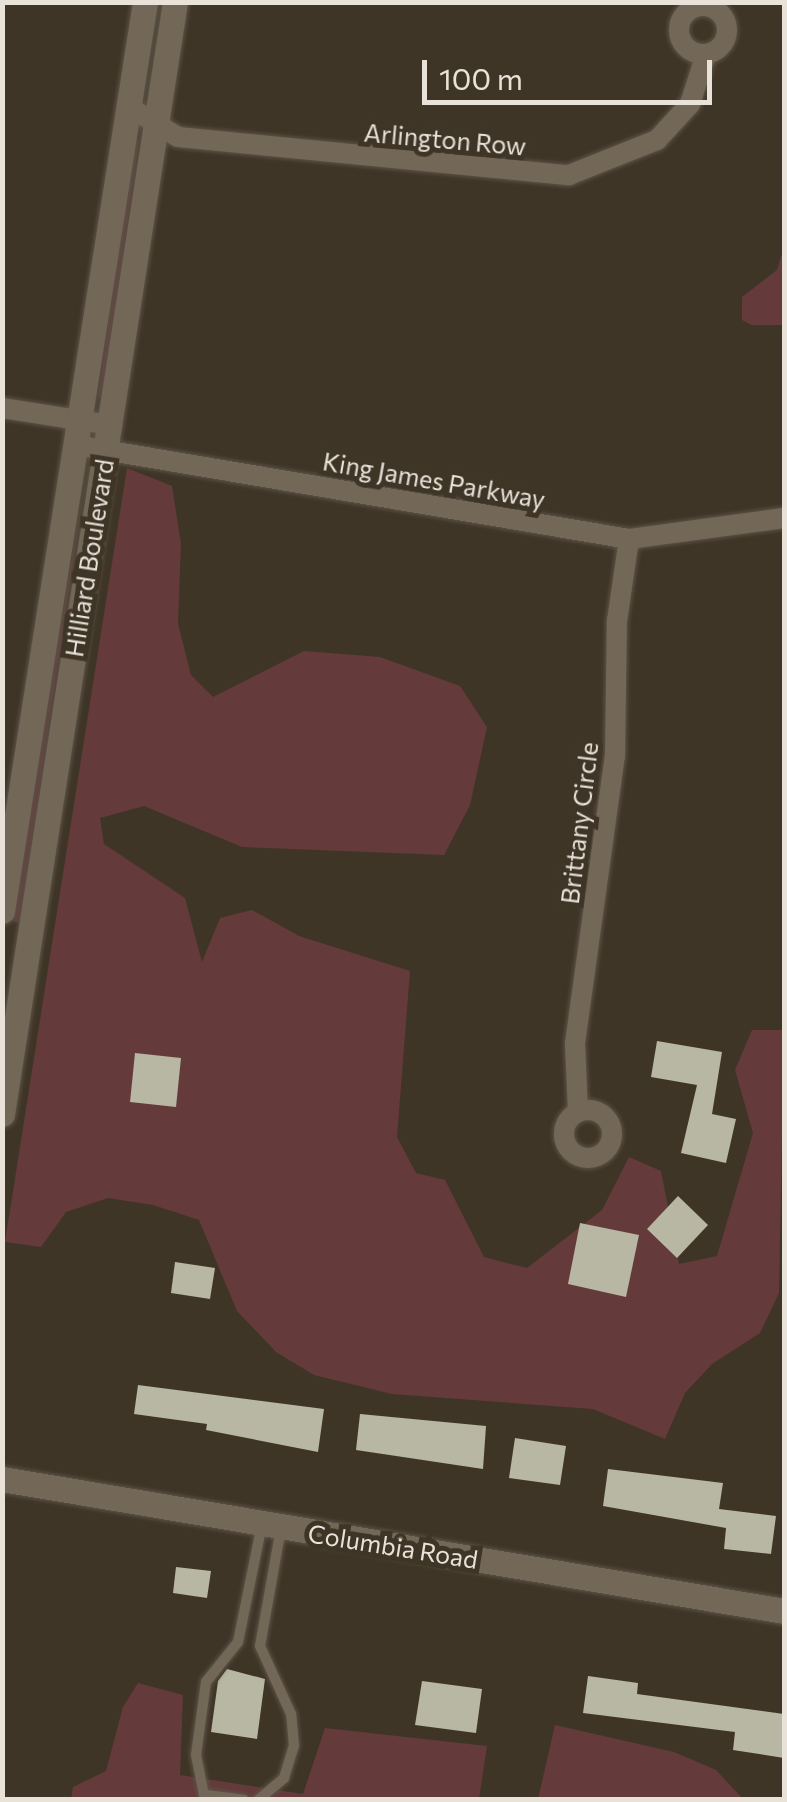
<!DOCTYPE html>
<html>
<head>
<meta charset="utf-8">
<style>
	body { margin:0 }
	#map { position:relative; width:787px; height:1802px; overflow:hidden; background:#3f3527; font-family:Commissioner,sans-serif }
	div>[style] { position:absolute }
	.green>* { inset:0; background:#653a3a }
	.building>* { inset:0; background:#b7b7a3 }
	.roads { filter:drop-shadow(0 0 2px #5c5448) drop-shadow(0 0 2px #5c5448) }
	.service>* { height:10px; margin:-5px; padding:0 5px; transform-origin:5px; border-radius:5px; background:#736858 }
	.minor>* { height:20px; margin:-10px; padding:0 10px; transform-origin:10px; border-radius:10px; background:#736858 }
	.minor>.ring { margin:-10px; padding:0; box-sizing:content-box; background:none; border:20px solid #736858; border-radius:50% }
	.secondary>* { height:25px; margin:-12.5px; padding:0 12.5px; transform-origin:12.5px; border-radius:12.5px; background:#736858 }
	span { translate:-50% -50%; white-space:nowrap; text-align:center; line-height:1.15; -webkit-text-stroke:10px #3f3527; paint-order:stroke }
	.street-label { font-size:25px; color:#e8e2d9 }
	.frame { position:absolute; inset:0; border:5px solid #e8e2d9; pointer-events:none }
	.scale { position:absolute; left:422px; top:60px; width:290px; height:45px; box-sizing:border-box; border:5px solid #e8e2d9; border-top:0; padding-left:12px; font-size:30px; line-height:35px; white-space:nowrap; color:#e8e2d9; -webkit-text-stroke:8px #3f3527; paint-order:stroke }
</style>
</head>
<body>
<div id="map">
	<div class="green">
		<div style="clip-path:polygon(139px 140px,103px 395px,98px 398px,133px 144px)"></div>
		<div style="clip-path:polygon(784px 247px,784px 325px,751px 325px,742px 320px,742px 297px,777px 270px)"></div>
		<div style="clip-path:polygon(127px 468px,172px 486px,181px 544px,178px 624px,191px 675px,213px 697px,304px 651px,380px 657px,460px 686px,487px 727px,470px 805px,444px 855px,242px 847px,144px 806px,100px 818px,104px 844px,185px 898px,202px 962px,220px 918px,252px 910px,299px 936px,410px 971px,397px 1137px,416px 1173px,445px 1180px,484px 1257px,527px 1268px,602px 1210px,629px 1157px,661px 1171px,679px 1264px,717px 1256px,753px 1133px,735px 1070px,752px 1030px,784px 1030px,779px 1293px,760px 1333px,712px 1364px,685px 1393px,665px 1439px,593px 1409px,392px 1394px,314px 1375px,276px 1352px,237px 1311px,199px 1220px,153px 1205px,108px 1198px,66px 1212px,41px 1247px,5px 1242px)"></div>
		<div style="clip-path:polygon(86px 475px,20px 922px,14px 922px,11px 918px)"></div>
		<div style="clip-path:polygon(138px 1683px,183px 1695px,180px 1775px,303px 1794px,325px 1728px,487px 1746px,479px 1799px,71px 1800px,73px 1787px,106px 1771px,123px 1707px)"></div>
		<div style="clip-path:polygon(555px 1725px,674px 1752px,716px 1770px,743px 1799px,538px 1799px)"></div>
	</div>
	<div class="building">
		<div style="clip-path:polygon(657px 1041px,722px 1052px,712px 1114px,736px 1119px,726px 1163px,681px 1153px,697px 1085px,651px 1077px)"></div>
		<div style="clip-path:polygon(135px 1053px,181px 1058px,176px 1107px,130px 1102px)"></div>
		<div style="clip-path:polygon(678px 1196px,708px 1225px,677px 1258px,647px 1229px)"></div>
		<div style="clip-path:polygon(580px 1223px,639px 1235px,626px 1297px,568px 1284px)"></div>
		<div style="clip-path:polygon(175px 1262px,215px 1268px,210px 1299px,171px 1293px)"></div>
		<div style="clip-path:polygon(138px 1385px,324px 1409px,318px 1452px,206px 1430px,207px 1424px,134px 1414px)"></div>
		<div style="clip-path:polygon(360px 1414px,486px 1426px,483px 1469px,356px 1450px)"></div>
		<div style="clip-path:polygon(515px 1438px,566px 1446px,560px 1485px,509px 1478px)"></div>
		<div style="clip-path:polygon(608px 1469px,723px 1483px,719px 1509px,776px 1516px,771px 1554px,724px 1549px,726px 1528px,603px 1506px)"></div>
		<div style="clip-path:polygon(176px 1567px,211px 1571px,207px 1598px,173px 1593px)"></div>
		<div style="clip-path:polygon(227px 1669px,265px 1679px,257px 1739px,211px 1732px,218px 1681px)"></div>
		<div style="clip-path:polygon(588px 1676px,638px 1683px,637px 1694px,784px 1714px,784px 1758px,733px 1750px,735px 1732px,583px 1713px)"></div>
		<div style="clip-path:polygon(422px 1681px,482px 1689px,476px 1733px,415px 1725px)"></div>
	</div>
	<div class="roads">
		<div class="service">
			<div style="left:206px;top:1795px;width:38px;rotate:7deg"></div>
			<div style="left:205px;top:1800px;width:46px;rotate:-101.3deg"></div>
			<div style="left:196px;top:1755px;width:74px;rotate:-82.2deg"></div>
			<div style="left:206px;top:1682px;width:51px;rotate:-51.3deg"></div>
			<div style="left:238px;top:1642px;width:120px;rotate:-78.5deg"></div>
			<div style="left:258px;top:1800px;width:34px;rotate:-40deg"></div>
			<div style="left:284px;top:1778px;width:34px;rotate:-73deg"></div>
			<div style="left:294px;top:1746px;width:32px;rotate:-95deg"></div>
			<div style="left:291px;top:1714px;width:75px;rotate:-114.5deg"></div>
			<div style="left:260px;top:1646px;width:120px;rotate:-79.9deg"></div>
		</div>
		<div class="minor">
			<div class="ring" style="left:679px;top:6px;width:28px;height:28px"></div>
			<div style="left:129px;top:107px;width:57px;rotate:31.5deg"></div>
			<div style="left:178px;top:137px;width:393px;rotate:5.6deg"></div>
			<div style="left:569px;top:175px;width:95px;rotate:-21.7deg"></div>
			<div style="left:657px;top:140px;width:49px;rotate:-47.5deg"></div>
			<div style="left:690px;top:104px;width:52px;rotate:-72.3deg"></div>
			<div style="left:2px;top:408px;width:108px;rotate:9deg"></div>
			<div style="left:75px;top:445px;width:562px;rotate:9.63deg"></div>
			<div style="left:629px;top:539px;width:156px;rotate:-7.7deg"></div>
			<div class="ring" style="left:564px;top:1110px;width:28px;height:28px"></div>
			<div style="left:578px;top:1112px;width:69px;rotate:-92.5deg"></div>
			<div style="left:575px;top:1043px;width:290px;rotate:-82.1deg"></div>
			<div style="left:615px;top:756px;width:135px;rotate:-89.2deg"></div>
			<div style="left:617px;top:621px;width:83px;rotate:-81.7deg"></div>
		</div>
		<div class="secondary">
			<div style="left:2px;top:911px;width:920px;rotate:-81.06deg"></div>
			<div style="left:2px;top:1114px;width:1125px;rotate:-81.16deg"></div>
			<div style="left:2px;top:1479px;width:793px;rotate:9.58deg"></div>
		</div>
	</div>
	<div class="street-label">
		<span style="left:445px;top:139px;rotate:5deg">Arlington Row</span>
		<span style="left:434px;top:480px;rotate:10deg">King James Parkway</span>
		<span style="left:89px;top:558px;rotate:-81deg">Hilliard Boulevard</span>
		<span style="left:579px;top:823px;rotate:-83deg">Brittany Circle</span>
		<span style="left:393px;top:1546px;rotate:9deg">Columbia Road</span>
	</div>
	<div class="frame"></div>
	<div class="scale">100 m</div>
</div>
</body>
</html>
